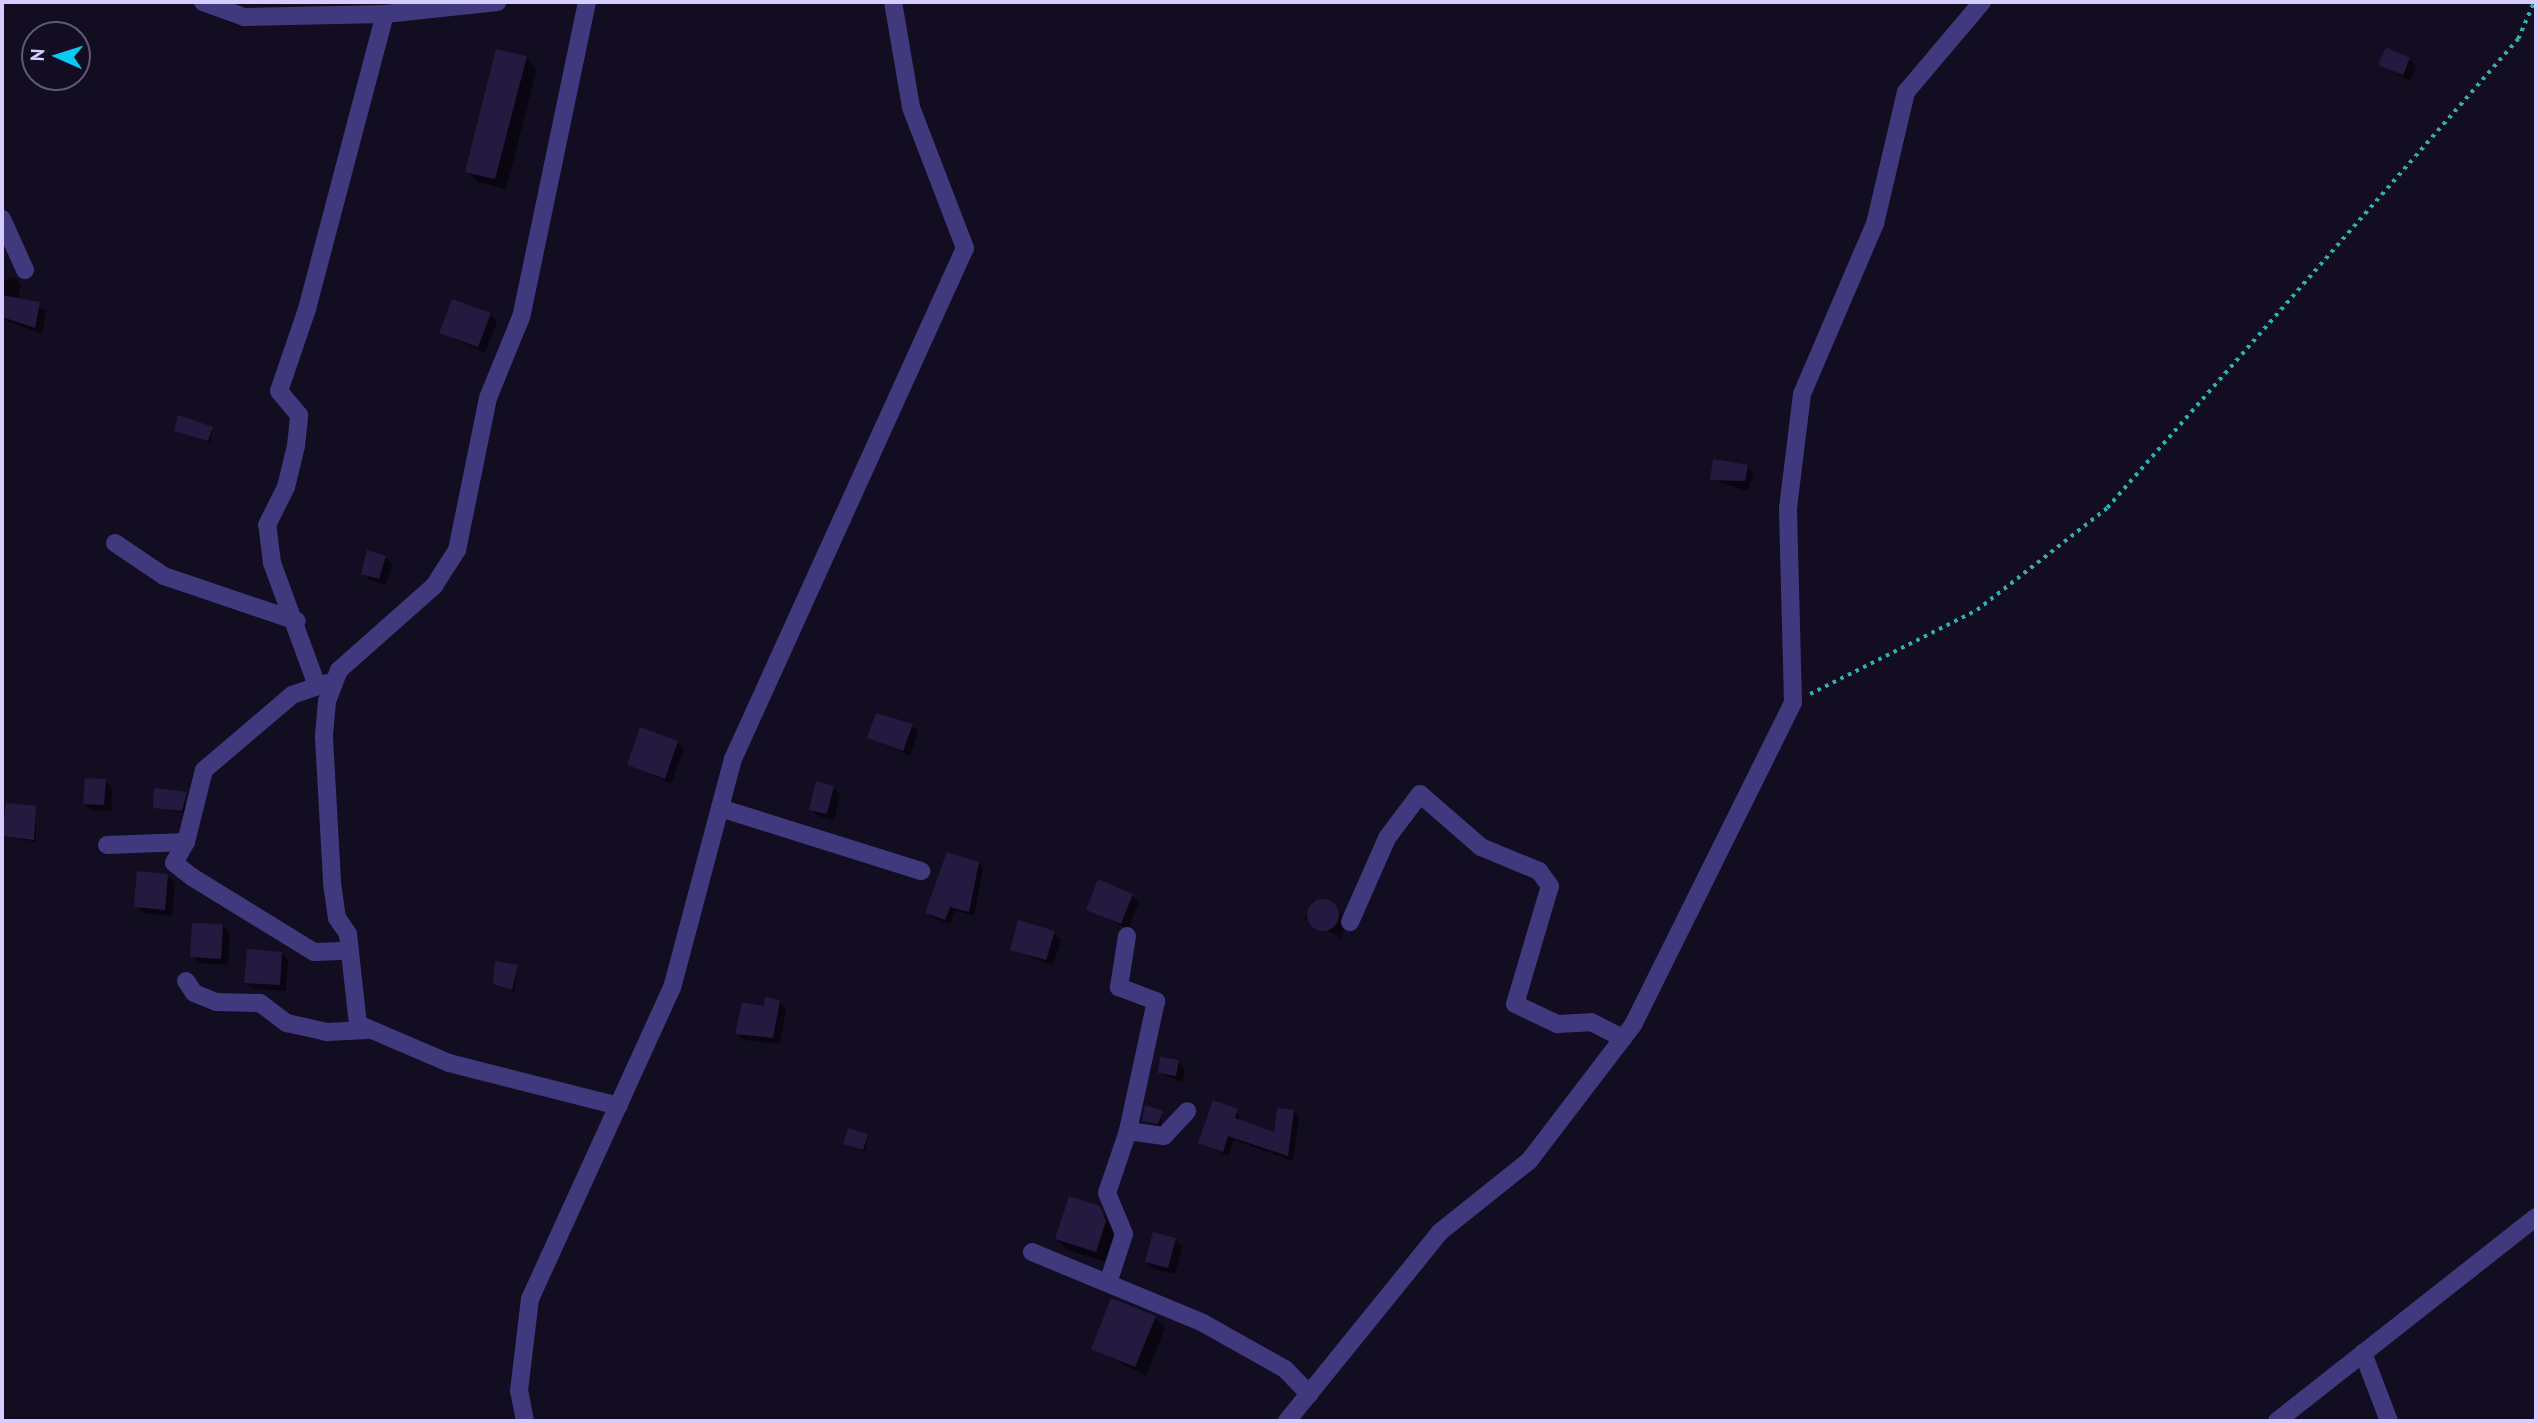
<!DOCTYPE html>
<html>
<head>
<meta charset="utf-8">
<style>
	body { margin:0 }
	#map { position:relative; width:2538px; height:1423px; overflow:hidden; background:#120d20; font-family:"PT Sans",sans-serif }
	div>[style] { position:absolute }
	.shadow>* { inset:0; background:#0007 }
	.building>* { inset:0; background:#241a40 }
	.round { border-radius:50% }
	.path>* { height:3.5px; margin-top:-1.75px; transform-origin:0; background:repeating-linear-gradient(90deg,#31aeaf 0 3.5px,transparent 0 8.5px) }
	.minor>* { height:18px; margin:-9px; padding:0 9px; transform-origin:9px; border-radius:9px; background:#41397e }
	span { translate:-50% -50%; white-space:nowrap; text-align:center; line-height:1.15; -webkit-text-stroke:5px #120d20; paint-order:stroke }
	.frame { position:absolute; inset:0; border:4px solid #d6cdfe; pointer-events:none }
	.north { position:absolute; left:21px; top:21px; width:70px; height:70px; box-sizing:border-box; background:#120d20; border:2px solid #605a79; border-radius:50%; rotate:273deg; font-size:19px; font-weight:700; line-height:28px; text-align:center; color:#d6cdfe }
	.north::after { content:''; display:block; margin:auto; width:24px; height:32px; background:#06caf1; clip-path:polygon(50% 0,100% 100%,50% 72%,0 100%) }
</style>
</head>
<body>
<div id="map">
	<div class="shadow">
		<div style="clip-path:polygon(526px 58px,537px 69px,506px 189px,478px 182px,467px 171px)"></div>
		<div style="clip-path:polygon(2409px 59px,2416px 66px,2410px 81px,2381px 64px)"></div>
		<div style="clip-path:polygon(14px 277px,21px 284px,18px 300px,46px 310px,42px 334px,2px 319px,2px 282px)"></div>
		<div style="clip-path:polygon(490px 315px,497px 322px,485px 353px,441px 333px)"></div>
		<div style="clip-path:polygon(212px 428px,211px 443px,176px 430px)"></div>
		<div style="clip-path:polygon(1747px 467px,1754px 474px,1747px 491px,1711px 479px)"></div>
		<div style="clip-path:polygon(385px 557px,392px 564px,386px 585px,370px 580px,363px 573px)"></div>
		<div style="clip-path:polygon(912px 725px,918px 732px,910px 756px,869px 738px)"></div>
		<div style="clip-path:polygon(677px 742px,684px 749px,671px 784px,629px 764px)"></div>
		<div style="clip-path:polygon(105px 781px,112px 788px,111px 811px,91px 810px,84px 803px)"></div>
		<div style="clip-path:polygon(833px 787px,840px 794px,834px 820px,818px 816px,811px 810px)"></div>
		<div style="clip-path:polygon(186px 794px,185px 813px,154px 807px)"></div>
		<div style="clip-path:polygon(35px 807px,36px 842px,3px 836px)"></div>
		<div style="clip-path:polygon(978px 863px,983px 868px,974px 916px,955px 911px,950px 924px,931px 917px,927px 913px)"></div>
		<div style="clip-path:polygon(168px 876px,175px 883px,172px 916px,143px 913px,136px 906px)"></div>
		<div style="clip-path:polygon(1132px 895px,1139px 902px,1128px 929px,1088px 909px)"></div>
		<div style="clip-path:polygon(1312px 900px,1349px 918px,1341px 938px,1305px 919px)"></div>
		<div style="clip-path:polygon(223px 926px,230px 933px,228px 965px,199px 963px,192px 956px)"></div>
		<div style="clip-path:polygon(1054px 933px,1061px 940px,1053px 966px,1012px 949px)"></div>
		<div style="clip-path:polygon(281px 953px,288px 960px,286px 991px,253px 989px,246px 983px)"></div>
		<div style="clip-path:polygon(517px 966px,515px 992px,495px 984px)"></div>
		<div style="clip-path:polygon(779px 1002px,786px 1009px,780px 1044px,744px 1040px,737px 1033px)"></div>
		<div style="clip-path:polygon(1178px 1062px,1185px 1069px,1183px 1082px,1159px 1073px)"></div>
		<div style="clip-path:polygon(1237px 1111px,1240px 1122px,1275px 1134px,1294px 1112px,1299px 1118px,1293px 1161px,1234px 1140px,1228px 1156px,1200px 1142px)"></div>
		<div style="clip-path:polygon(1162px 1112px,1161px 1126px,1145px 1121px)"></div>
		<div style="clip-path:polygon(867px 1135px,866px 1152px,845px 1144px)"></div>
		<div style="clip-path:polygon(1099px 1207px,1116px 1233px,1107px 1262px,1067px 1250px,1057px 1239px)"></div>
		<div style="clip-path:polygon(1175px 1239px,1182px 1246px,1175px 1274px,1154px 1269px,1147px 1262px)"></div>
		<div style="clip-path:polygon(1155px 1317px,1165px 1328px,1146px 1376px,1093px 1348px)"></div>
	</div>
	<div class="building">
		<div style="clip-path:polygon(2386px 47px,2410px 58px,2403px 75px,2378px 65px)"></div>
		<div style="clip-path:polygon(496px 49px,527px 56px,495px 179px,465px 172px)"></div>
		<div style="clip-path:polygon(2px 295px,40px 302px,35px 328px,2px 317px)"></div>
		<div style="clip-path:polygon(452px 299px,491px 313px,478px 347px,439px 333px)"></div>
		<div style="clip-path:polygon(178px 415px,213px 427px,208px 441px,174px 431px)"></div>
		<div style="clip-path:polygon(1713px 459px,1748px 465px,1745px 481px,1710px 480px)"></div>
		<div style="clip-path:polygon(367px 550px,386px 556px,379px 579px,361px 574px)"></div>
		<div style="clip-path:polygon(876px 713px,913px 724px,903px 751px,867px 738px)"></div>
		<div style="clip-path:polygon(640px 727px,678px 741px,665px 779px,627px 765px)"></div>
		<div style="clip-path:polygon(85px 778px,106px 779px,104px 805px,83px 804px)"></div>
		<div style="clip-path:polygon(816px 781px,834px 786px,827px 814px,809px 810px)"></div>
		<div style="clip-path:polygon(154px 788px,187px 792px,182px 811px,153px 808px)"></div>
		<div style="clip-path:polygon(6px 803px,36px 806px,34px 840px,2px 836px)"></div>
		<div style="clip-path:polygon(947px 852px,979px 862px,969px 912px,950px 907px,945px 920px,925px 913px)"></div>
		<div style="clip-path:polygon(137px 871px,168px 874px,165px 910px,134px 907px)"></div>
		<div style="clip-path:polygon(1098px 879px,1133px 894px,1121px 924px,1086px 910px)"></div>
		<div class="round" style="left:1307px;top:899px;width:32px;height:32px"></div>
		<div style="clip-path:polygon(1018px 920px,1055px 931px,1046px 960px,1010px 950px)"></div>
		<div style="clip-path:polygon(192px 923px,223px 924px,221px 959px,190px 957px)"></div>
		<div style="clip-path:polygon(247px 949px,282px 952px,280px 985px,244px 983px)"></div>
		<div style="clip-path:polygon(495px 961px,518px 965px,512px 990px,493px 984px)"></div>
		<div style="clip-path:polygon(765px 997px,780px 1000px,773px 1038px,735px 1034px,742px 1002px,764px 1006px)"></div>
		<div style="clip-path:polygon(1160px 1057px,1179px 1060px,1176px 1076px,1158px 1073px)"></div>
		<div style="clip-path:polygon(1213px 1100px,1238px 1109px,1235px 1118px,1274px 1132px,1277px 1108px,1294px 1110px,1288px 1156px,1228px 1136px,1223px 1152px,1198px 1143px)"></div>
		<div style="clip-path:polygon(1145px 1105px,1163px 1111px,1158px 1124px,1142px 1121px)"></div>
		<div style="clip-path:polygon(848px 1128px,868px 1134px,863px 1150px,843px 1144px)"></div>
		<div style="clip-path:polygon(1069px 1196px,1100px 1206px,1106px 1221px,1096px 1252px,1055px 1239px)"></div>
		<div style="clip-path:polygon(1153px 1232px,1176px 1238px,1168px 1268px,1145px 1262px)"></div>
		<div style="clip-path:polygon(1111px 1298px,1156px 1316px,1135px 1367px,1091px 1349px)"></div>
	</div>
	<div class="path">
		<div style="left:1810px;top:694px;width:187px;rotate:-26.7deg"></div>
		<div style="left:1977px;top:610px;width:165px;rotate:-38.1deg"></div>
		<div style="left:2107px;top:508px;width:624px;rotate:-48.77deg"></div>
		<div style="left:2518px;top:39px;width:40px;rotate:-66.6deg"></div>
	</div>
	<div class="minor">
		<div style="left:203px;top:2px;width:44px;rotate:20.1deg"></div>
		<div style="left:244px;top:17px;width:141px;rotate:-1.2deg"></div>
		<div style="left:385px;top:14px;width:113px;rotate:-6.1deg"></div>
		<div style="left:587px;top:2px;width:322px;rotate:101.8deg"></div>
		<div style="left:521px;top:317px;width:87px;rotate:112.2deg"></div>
		<div style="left:488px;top:398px;width:155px;rotate:101.5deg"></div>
		<div style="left:457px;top:550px;width:43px;rotate:122.6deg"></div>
		<div style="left:434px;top:586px;width:127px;rotate:138.5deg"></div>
		<div style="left:339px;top:670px;width:33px;rotate:111deg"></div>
		<div style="left:327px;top:701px;width:37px;rotate:95deg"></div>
		<div style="left:324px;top:738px;width:145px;rotate:86.8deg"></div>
		<div style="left:332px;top:883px;width:35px;rotate:82deg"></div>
		<div style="left:337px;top:918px;width:19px;rotate:55deg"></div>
		<div style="left:348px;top:934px;width:91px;rotate:83.7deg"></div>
		<div style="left:358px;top:1024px;width:99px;rotate:23.2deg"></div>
		<div style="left:449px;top:1063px;width:175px;rotate:14.2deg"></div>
		<div style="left:2px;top:219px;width:56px;rotate:65.7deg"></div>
		<div style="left:115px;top:543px;width:59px;rotate:34deg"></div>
		<div style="left:164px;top:576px;width:140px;rotate:18.7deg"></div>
		<div style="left:316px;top:683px;width:128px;rotate:-110.1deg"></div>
		<div style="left:272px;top:563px;width:38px;rotate:-97deg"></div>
		<div style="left:267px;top:525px;width:42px;rotate:-63.4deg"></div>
		<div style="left:286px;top:487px;width:42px;rotate:-76.3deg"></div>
		<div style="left:296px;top:446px;width:31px;rotate:-84deg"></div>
		<div style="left:299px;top:415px;width:31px;rotate:-130deg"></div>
		<div style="left:279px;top:391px;width:87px;rotate:-71.1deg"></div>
		<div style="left:307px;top:309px;width:305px;rotate:-75.2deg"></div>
		<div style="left:720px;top:808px;width:211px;rotate:17.4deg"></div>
		<div style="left:186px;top:842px;width:24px;rotate:120deg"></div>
		<div style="left:174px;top:863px;width:23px;rotate:38deg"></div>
		<div style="left:192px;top:877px;width:143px;rotate:31.6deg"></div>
		<div style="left:314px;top:952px;width:34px;rotate:-2deg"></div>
		<div style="left:107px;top:845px;width:79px;rotate:-2.2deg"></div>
		<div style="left:186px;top:842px;width:74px;rotate:-76deg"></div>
		<div style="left:204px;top:770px;width:116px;rotate:-40.4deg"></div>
		<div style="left:292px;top:695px;width:37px;rotate:-19deg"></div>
		<div style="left:1350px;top:922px;width:92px;rotate:-66.2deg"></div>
		<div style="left:1387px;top:838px;width:55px;rotate:-53.1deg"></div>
		<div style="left:1420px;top:794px;width:81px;rotate:41deg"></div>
		<div style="left:1481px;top:847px;width:63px;rotate:22.5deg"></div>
		<div style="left:1539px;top:871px;width:19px;rotate:54deg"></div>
		<div style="left:1550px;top:886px;width:123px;rotate:106.5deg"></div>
		<div style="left:1515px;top:1004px;width:47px;rotate:25.5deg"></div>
		<div style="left:1557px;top:1024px;width:34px;rotate:-3deg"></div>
		<div style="left:1591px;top:1022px;width:36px;rotate:27deg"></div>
		<div style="left:1127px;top:936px;width:52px;rotate:98.9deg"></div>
		<div style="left:1119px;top:987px;width:40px;rotate:21deg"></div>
		<div style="left:1156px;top:1001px;width:133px;rotate:102.2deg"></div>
		<div style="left:186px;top:981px;width:14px;rotate:56deg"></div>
		<div style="left:194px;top:993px;width:24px;rotate:22deg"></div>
		<div style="left:216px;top:1002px;width:44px;rotate:1.3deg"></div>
		<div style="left:260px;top:1003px;width:34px;rotate:37deg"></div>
		<div style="left:287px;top:1023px;width:41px;rotate:12.7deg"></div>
		<div style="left:327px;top:1032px;width:40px;rotate:-2.9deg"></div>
		<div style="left:1032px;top:1252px;width:185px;rotate:22.5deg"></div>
		<div style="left:1203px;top:1323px;width:94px;rotate:29.3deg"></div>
		<div style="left:1285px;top:1369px;width:35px;rotate:46deg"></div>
		<div style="left:1109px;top:1280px;width:48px;rotate:-71.9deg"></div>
		<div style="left:1124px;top:1234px;width:44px;rotate:-112.5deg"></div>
		<div style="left:1107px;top:1193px;width:65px;rotate:-71.3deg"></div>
		<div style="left:1128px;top:1131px;width:36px;rotate:8deg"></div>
		<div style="left:1164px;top:1136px;width:34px;rotate:-47deg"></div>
		<div style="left:2363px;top:1353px;width:73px;rotate:69.1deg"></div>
		<div style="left:525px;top:1421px;width:31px;rotate:-101deg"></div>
		<div style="left:519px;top:1391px;width:93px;rotate:-83.2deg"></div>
		<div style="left:530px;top:1299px;width:342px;rotate:-65.5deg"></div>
		<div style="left:672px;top:988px;width:237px;rotate:-75.1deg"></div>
		<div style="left:733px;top:759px;width:561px;rotate:-65.58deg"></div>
		<div style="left:965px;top:248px;width:151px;rotate:-111deg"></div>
		<div style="left:911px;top:107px;width:107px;rotate:-99.7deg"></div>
		<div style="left:1287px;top:1421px;width:243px;rotate:-51deg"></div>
		<div style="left:1440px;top:1232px;width:114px;rotate:-38.6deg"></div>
		<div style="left:1529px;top:1161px;width:171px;rotate:-52.6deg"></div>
		<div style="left:1633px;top:1025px;width:360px;rotate:-63.6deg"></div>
		<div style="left:1793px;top:702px;width:194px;rotate:-91.5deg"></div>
		<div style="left:1788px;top:508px;width:115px;rotate:-83deg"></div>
		<div style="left:1802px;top:394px;width:185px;rotate:-66.8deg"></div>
		<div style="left:1875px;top:224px;width:136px;rotate:-76.8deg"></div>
		<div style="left:1906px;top:92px;width:118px;rotate:-49.8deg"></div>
		<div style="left:2277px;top:1421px;width:330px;rotate:-38.2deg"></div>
	</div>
	<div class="frame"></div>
	<div class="north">N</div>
</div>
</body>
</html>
